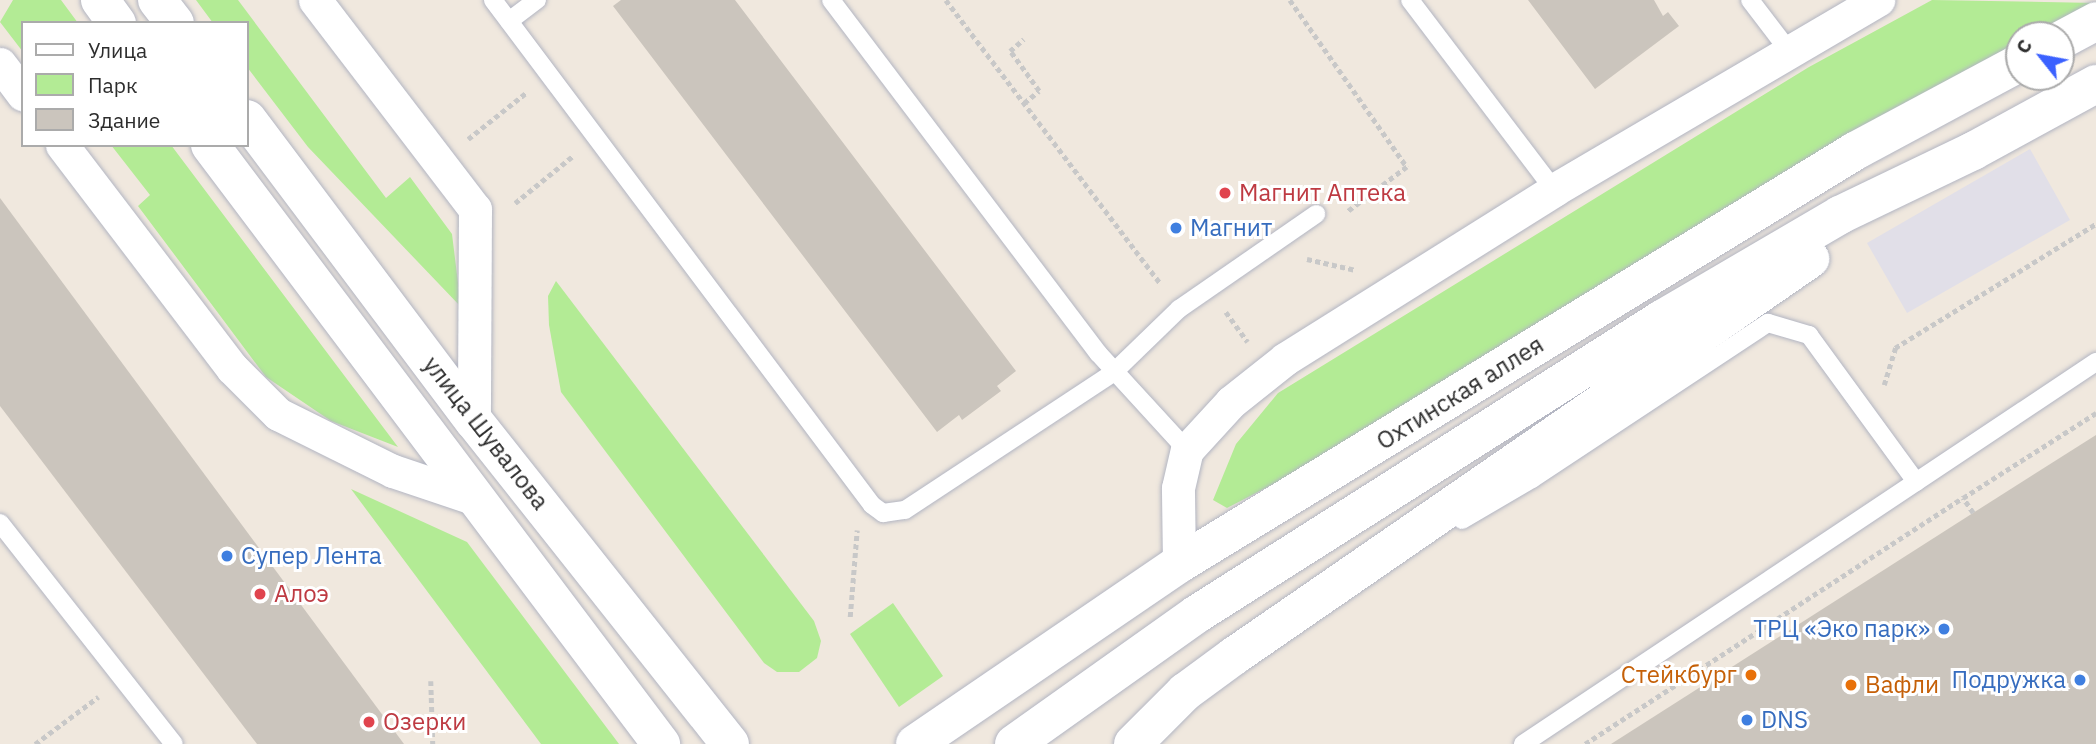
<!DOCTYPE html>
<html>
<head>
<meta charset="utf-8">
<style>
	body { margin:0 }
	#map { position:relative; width:2096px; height:744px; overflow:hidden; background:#f0e8de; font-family:"IBM Plex Sans",sans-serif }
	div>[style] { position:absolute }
	.industrial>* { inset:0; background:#e1dfe8 }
	.green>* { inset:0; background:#b3eb95 }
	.building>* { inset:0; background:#cbc5bd }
	.path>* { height:4.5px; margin-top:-2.25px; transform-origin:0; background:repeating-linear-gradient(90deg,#c8c8c8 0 5px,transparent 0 8.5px) }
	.roads { filter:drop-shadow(0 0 2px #b2b5c2) drop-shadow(0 0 2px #b2b5c2) }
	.service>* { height:18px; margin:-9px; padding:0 9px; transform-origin:9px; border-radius:9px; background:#fff }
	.minor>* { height:33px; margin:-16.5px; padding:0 16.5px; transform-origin:16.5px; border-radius:16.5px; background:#fff }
	.tertiary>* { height:38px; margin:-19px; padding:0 19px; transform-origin:19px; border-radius:19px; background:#fff }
	.dots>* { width:19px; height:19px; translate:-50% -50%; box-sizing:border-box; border:4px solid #fff; border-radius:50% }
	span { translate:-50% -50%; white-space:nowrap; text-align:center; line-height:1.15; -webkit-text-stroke:6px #fff; paint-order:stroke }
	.health-label { font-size:24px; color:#be3a42 }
	.left { translate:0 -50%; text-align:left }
	.shop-label { font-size:24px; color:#366cbe }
	.right { translate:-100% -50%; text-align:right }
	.street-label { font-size:24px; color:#2d2d2d }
	.food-label { font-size:24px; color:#c56008 }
	.legend { position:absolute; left:21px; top:21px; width:228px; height:126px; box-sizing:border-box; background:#fff; border:2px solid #ababab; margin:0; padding:9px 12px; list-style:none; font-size:21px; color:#2d2d2d }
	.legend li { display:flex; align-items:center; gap:14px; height:35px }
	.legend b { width:35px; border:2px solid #ababab }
	.north { position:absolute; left:2005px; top:21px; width:70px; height:70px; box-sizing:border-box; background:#fff; border:2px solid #ababab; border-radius:50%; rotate:301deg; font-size:19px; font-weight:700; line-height:28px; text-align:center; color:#2d2d2d }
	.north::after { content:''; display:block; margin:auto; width:24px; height:32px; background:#3b61ff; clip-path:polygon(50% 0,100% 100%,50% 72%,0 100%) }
</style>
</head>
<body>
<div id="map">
	<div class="industrial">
		<div style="clip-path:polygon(2030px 149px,2070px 220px,1907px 313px,1867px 243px)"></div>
	</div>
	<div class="green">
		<div style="clip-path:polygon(13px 0,61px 0,78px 23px,23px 23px,23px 52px,0 22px)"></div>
		<div style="clip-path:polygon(196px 0,238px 0,386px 198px,410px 177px,452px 234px,461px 307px,308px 147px,247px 67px,247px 23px,213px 23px)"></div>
		<div style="clip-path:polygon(1932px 0,2096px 3px,2039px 35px,2019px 35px,2019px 46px,1343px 448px,1227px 508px,1213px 500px,1236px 444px,1278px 393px,1809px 67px)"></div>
		<div style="clip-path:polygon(111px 145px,171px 145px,398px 447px,331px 421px,266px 377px,138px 206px,150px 195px)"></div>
		<div style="clip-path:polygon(556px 281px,814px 621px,821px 641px,817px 658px,799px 672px,777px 672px,764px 663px,561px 392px,549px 325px,548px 296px)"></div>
		<div style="clip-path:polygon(351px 489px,467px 542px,619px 744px,541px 744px)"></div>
		<div style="clip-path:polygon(893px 603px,943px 676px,899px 707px,850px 634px)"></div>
	</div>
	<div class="building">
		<div style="clip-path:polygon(621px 0,735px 0,1016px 371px,997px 386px,1001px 391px,962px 420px,959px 415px,937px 432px,613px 6px)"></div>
		<div style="clip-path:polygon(1528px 0,1654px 0,1663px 16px,1668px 12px,1679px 26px,1595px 89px)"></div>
		<div style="clip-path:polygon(0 198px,404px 744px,257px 744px,0 406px)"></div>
		<div style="clip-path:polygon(2096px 435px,2096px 744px,1611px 744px,1973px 513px)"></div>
	</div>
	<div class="path">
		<div style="left:946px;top:0;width:356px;rotate:52.9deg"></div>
		<div style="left:1290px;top:0;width:204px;rotate:55deg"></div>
		<div style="left:1407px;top:167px;width:76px;rotate:143deg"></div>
		<div style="left:1024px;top:103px;width:19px;rotate:-39deg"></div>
		<div style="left:1039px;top:91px;width:49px;rotate:-125.9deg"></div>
		<div style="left:1010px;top:51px;width:18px;rotate:-41deg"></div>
		<div style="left:468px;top:139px;width:75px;rotate:-38.5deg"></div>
		<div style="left:515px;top:203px;width:76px;rotate:-39.1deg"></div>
		<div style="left:1307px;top:259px;width:50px;rotate:12.7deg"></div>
		<div style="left:1226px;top:312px;width:37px;rotate:54deg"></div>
		<div style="left:1884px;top:385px;width:39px;rotate:-73deg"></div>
		<div style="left:1895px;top:348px;width:236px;rotate:-31.7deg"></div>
		<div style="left:1973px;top:513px;width:18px;rotate:-124deg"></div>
		<div style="left:1963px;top:498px;width:158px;rotate:-32.6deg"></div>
		<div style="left:850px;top:617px;width:87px;rotate:-85.4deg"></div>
		<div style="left:431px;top:681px;width:63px;rotate:88.2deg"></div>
		<div style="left:35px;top:744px;width:79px;rotate:-36.7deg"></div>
		<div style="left:1585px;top:744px;width:451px;rotate:-33.1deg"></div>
	</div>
	<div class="roads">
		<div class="service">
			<div style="left:493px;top:0;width:631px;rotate:53.11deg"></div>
			<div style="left:872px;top:505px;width:14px;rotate:36deg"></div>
			<div style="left:883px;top:513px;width:22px;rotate:-8deg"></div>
			<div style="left:905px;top:510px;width:250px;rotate:-33.4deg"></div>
			<div style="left:1114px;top:372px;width:91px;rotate:-44.1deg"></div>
			<div style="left:1179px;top:309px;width:167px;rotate:-34.7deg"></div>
			<div style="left:831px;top:0;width:443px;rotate:52.9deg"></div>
			<div style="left:1098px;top:353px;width:132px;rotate:47.5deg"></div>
			<div style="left:1410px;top:0;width:238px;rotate:52.8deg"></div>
			<div style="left:1750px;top:0;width:64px;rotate:52.6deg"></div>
			<div style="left:509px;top:21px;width:35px;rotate:-37deg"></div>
			<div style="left:1462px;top:520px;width:81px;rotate:-30.4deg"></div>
			<div style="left:1532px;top:479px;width:283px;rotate:-33.5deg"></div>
			<div style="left:1768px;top:323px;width:43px;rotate:16.3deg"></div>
			<div style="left:1809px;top:335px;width:182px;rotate:53.9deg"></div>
			<div style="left:0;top:523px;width:281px;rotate:51.8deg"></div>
			<div style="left:1523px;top:744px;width:689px;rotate:-33.69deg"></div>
		</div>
		<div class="minor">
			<div style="left:315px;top:0;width:263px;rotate:52.6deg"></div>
			<div style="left:475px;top:209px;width:212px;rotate:90.3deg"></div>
			<div style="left:0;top:64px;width:38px;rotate:53deg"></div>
			<div style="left:62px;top:145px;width:280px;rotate:52.7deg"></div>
			<div style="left:232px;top:368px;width:65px;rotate:45deg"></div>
			<div style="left:278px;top:414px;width:128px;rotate:26.4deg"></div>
			<div style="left:393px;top:471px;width:91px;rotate:18.6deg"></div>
			<div style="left:1179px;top:564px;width:76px;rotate:-90.8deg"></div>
			<div style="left:1178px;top:488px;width:39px;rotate:-77deg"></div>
			<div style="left:1187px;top:450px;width:65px;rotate:-47.5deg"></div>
			<div style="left:1231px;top:402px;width:69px;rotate:-38.5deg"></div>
			<div style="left:1285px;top:359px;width:318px;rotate:-32.1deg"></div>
			<div style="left:1554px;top:190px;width:376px;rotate:-30.4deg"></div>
		</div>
		<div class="tertiary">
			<div style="left:100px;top:0;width:29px;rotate:54deg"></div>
			<div style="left:157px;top:0;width:29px;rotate:52deg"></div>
			<div style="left:2061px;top:40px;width:40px;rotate:-28deg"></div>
			<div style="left:247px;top:119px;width:378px;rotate:53.1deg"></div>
			<div style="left:474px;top:421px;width:412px;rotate:51.6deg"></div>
			<div style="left:210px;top:145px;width:750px;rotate:53.02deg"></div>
			<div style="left:915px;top:744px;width:320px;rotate:-34.3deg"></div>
			<div style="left:1179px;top:564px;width:792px;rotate:-31.42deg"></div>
			<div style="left:1855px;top:151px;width:186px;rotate:-28.2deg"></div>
			<div style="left:1014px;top:744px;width:224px;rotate:-35.4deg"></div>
			<div style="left:1197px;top:614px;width:551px;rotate:-32.39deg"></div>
			<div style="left:1662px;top:319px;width:206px;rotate:-30.3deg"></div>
			<div style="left:1840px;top:215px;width:148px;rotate:-25.7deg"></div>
			<div style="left:1973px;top:151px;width:140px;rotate:-28.6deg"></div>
			<div style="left:1133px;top:744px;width:74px;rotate:-45deg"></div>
			<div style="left:1185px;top:692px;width:61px;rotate:-36.3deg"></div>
			<div style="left:1234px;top:656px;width:700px;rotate:-34.58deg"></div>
		</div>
	</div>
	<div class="dots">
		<div style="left:1225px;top:193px;background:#e0444e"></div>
		<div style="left:1176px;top:228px;background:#3f7fe0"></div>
		<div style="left:227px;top:556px;background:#3f7fe0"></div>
		<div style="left:260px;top:594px;background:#e0444e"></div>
		<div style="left:1944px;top:629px;background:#3f7fe0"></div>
		<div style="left:1751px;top:675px;background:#e8710a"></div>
		<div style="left:2080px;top:680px;background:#3f7fe0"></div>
		<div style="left:1851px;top:685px;background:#e8710a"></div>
		<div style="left:1747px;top:720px;background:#3f7fe0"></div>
		<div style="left:369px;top:722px;background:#e0444e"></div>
	</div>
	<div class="health-label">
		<span class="left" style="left:1239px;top:193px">Магнит Аптека</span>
		<span class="left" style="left:274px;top:594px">Алоэ</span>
		<span class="left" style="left:383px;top:722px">Озерки</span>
	</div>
	<div class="shop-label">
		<span class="left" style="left:1190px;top:228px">Магнит</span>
		<span class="left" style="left:241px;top:556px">Супер Лента</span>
		<span class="right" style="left:1930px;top:629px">ТРЦ «Эко парк»</span>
		<span class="right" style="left:2066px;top:680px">Подружка</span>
		<span class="left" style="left:1761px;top:720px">DNS</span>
	</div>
	<div class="street-label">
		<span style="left:1460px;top:393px;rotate:-32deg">Охтинская аллея</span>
		<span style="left:486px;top:433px;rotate:52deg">улица Шувалова</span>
	</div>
	<div class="food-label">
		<span class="right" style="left:1737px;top:675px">Стейкбург</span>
		<span class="left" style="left:1865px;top:685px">Вафли</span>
	</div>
	<ul class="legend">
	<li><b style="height:9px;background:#fff"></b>Улица</li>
	<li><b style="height:19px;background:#b3eb95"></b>Парк</li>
	<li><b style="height:19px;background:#cbc5bd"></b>Здание</li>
	</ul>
	<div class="north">С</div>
</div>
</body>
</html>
